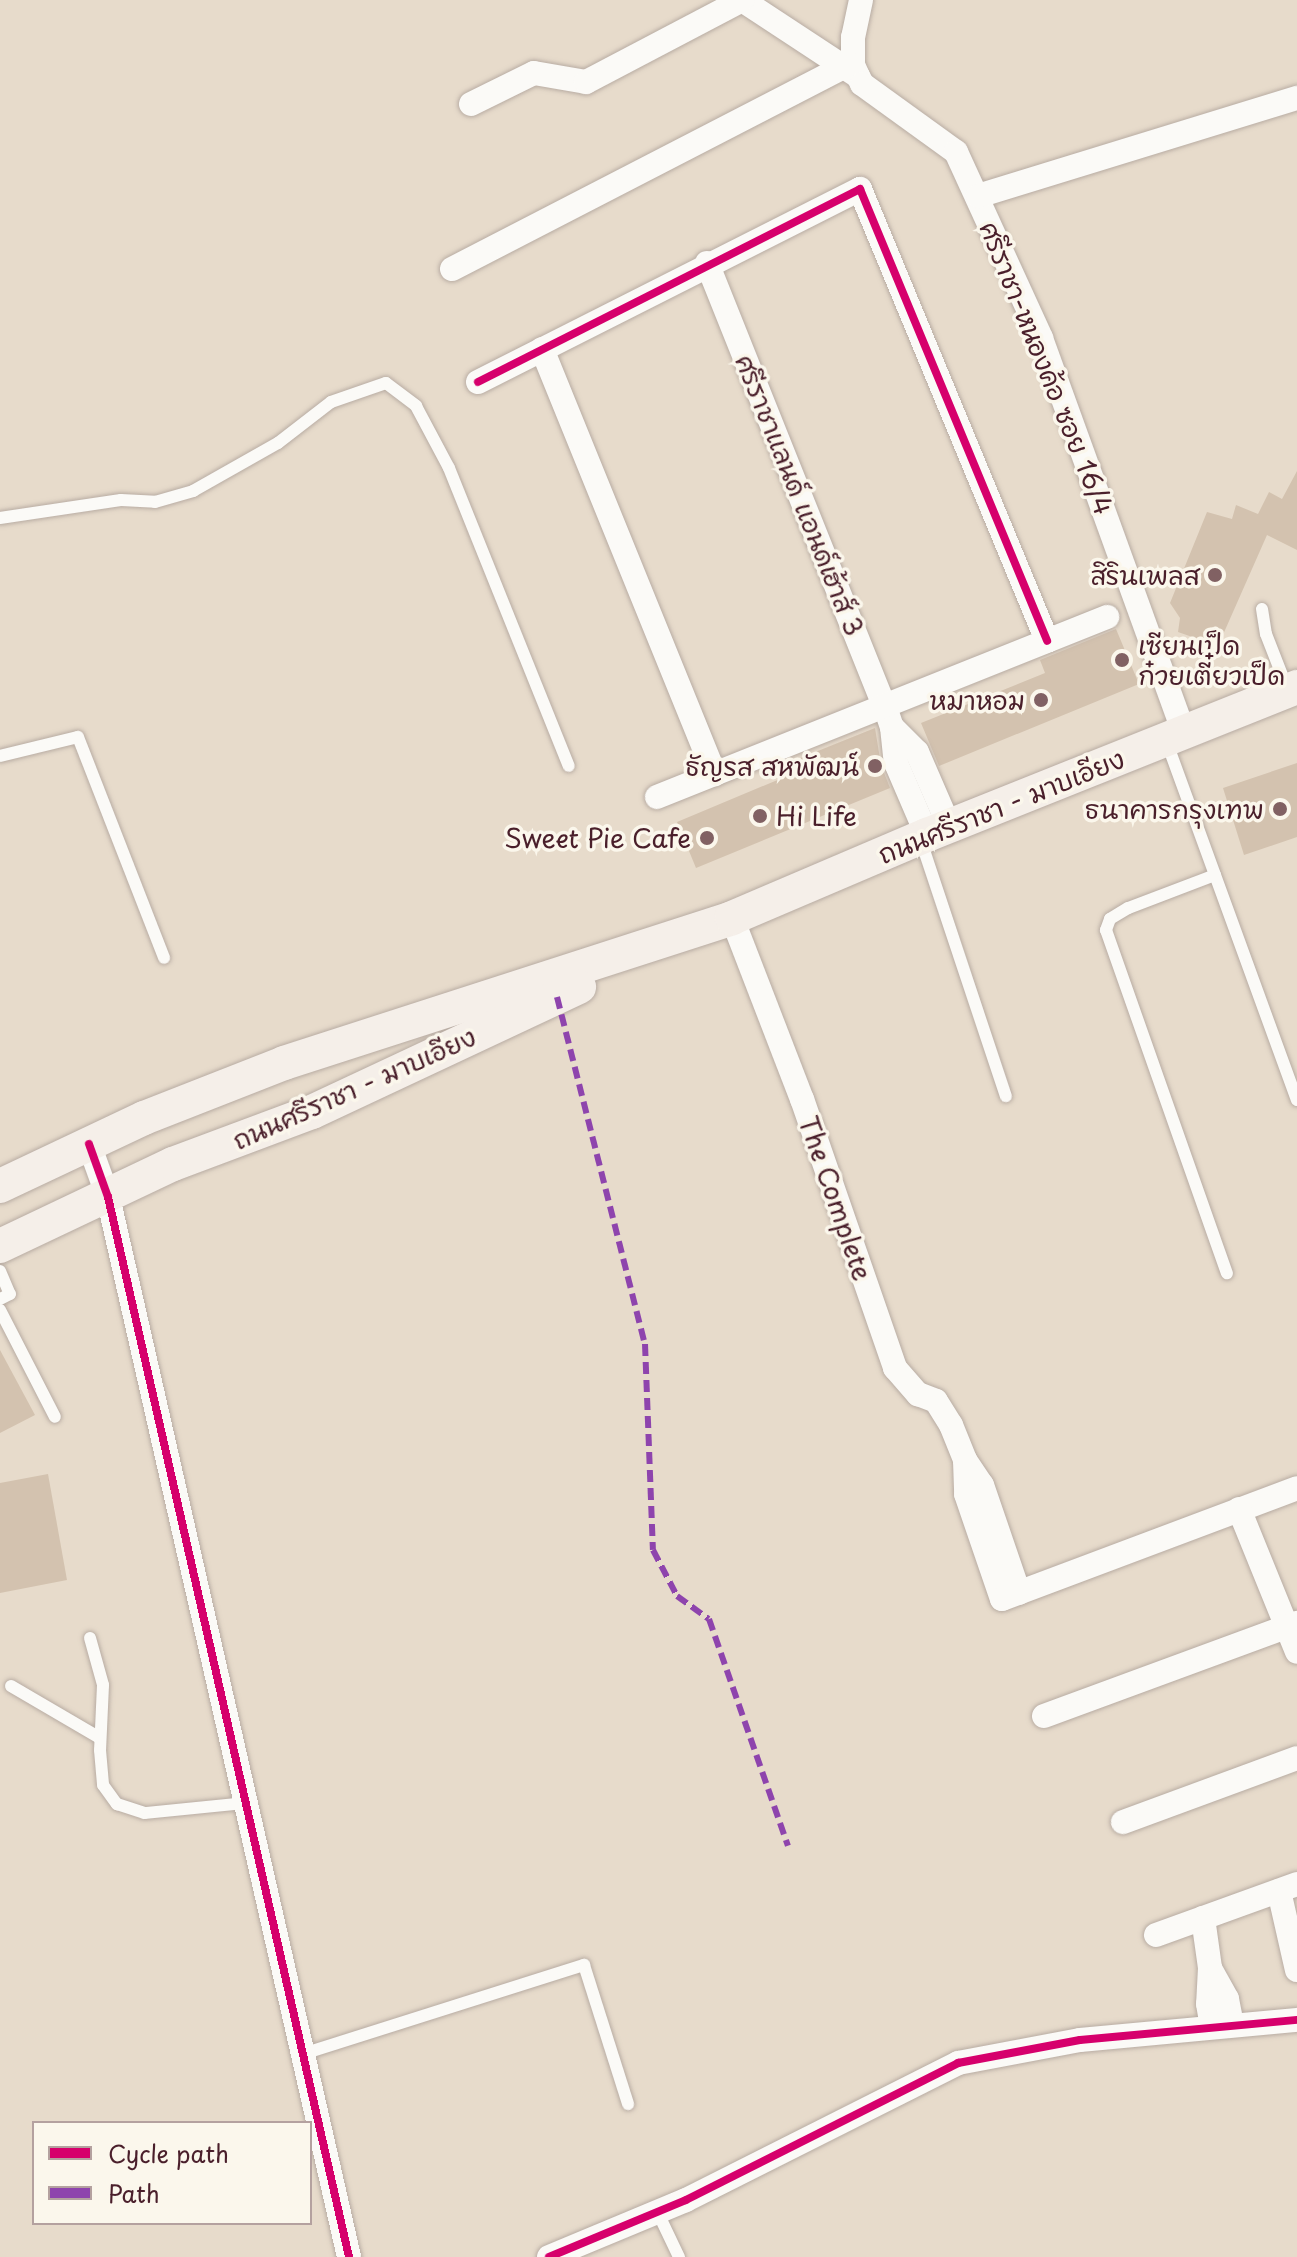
<!DOCTYPE html>
<html>
<head>
<meta charset="utf-8">
<style>
	body { margin:0 }
	#map { position:relative; width:1297px; height:2257px; overflow:hidden; background:#e7dbcb; font-family:"Playpen Sans","Playpen Sans Thai",sans-serif }
	div>[style] { position:absolute }
	.building>* { inset:0; background:#d3c2af }
	.roads { filter:drop-shadow(0 0 2px #b8aca3) drop-shadow(0 0 2px #b8aca3) }
	.lane>* { height:12px; margin:-6px; padding:0 6px; transform-origin:6px; border-radius:6px; background:#fbfaf7 }
	.street>* { height:24px; margin:-12px; padding:0 12px; transform-origin:12px; border-radius:12px; background:#fbfaf7 }
	.secondary>* { height:34px; margin:-17px; padding:0 17px; transform-origin:17px; border-radius:17px; background:#f5efe9 }
	.quiet>* { height:6px; margin-top:-3px; transform-origin:0; background:repeating-linear-gradient(90deg,#8e44ad 0 12px,transparent 0 18px) }
	.cycleway>* { height:8px; margin:-4px; padding:0 4px; transform-origin:4px; border-radius:4px; background:#d6006c }
	.dots>* { width:22px; height:22px; translate:-50% -50%; box-sizing:border-box; border:4px solid #fbf7ec; border-radius:50% }
	span { translate:-50% -50%; white-space:nowrap; text-align:center; line-height:1.15; -webkit-text-stroke:7px #fbf7ec; paint-order:stroke }
	.street-label { font-size:26px; color:#4a1f2b }
	.poi-label { font-size:26px; color:#4a1f2b }
	.right { translate:-100% -50%; text-align:right }
	.left { translate:0 -50%; text-align:left }
	.legend { position:absolute; left:32px; top:2121px; width:280px; height:104px; box-sizing:border-box; background:#fbf7ec; border:2px solid #b4a19f; margin:0; padding:10px 14px; list-style:none; font-size:24px; color:#4a1f2b }
	.legend li { display:flex; align-items:center; gap:16px; height:40px }
	.legend b { width:40px; border:2px solid #b4a19f }
</style>
</head>
<body>
<div id="map">
	<div class="building">
		<div style="clip-path:polygon(1297px 471px,1297px 550px,1267px 535px,1218px 646px,1178px 632px,1180px 618px,1170px 603px,1207px 512px,1232px 519px,1236px 505px,1258px 514px,1269px 492px,1282px 499px)"></div>
		<div style="clip-path:polygon(1116px 629px,1139px 684px,939px 766px,921px 723px,1045px 673px,1040px 660px)"></div>
		<div style="clip-path:polygon(875px 728px,881px 765px,890px 788px,696px 868px,677px 822px,787px 776px,783px 765px)"></div>
		<div style="clip-path:polygon(1297px 763px,1297px 837px,1244px 855px,1223px 788px)"></div>
		<div style="clip-path:polygon(0 1350px,35px 1415px,0 1433px)"></div>
		<div style="clip-path:polygon(48px 1474px,67px 1580px,0 1593px,0 1483px)"></div>
	</div>
	<div class="roads">
		<div class="lane">
			<div style="left:0;top:518px;width:122px;rotate:-8.5deg"></div>
			<div style="left:121px;top:500px;width:34px;rotate:3deg"></div>
			<div style="left:155px;top:502px;width:40px;rotate:-16deg"></div>
			<div style="left:193px;top:491px;width:98px;rotate:-29.5deg"></div>
			<div style="left:278px;top:443px;width:67px;rotate:-37.7deg"></div>
			<div style="left:331px;top:402px;width:58px;rotate:-19.1deg"></div>
			<div style="left:386px;top:383px;width:38px;rotate:37deg"></div>
			<div style="left:416px;top:406px;width:70px;rotate:62deg"></div>
			<div style="left:449px;top:468px;width:321px;rotate:68.1deg"></div>
			<div style="left:1262px;top:609px;width:25px;rotate:81deg"></div>
			<div style="left:1266px;top:634px;width:58px;rotate:68.7deg"></div>
			<div style="left:1167px;top:743px;width:380px;rotate:70deg"></div>
			<div style="left:0;top:756px;width:80px;rotate:-13.7deg"></div>
			<div style="left:78px;top:737px;width:237px;rotate:68.7deg"></div>
			<div style="left:921px;top:841px;width:269px;rotate:71.6deg"></div>
			<div style="left:1215px;top:875px;width:93px;rotate:159.2deg"></div>
			<div style="left:1128px;top:908px;width:21px;rotate:149deg"></div>
			<div style="left:1110px;top:919px;width:12px;rotate:110deg"></div>
			<div style="left:1106px;top:930px;width:364px;rotate:70.6deg"></div>
			<div style="left:0;top:1271px;width:25px;rotate:67deg"></div>
			<div style="left:10px;top:1294px;width:11px;rotate:153deg"></div>
			<div style="left:0;top:1310px;width:120px;rotate:62.8deg"></div>
			<div style="left:90px;top:1638px;width:49px;rotate:74.5deg"></div>
			<div style="left:103px;top:1685px;width:65px;rotate:92.6deg"></div>
			<div style="left:100px;top:1750px;width:35px;rotate:85deg"></div>
			<div style="left:103px;top:1785px;width:24px;rotate:54deg"></div>
			<div style="left:117px;top:1804px;width:29px;rotate:18deg"></div>
			<div style="left:145px;top:1813px;width:101px;rotate:-5.7deg"></div>
			<div style="left:11px;top:1686px;width:103px;rotate:30.3deg"></div>
			<div style="left:303px;top:2054px;width:295px;rotate:-17.6deg"></div>
			<div style="left:584px;top:1965px;width:146px;rotate:72.4deg"></div>
			<div style="left:658px;top:2213px;width:49px;rotate:64.5deg"></div>
		</div>
		<div class="street">
			<div style="left:742px;top:0;width:136px;rotate:33.3deg"></div>
			<div style="left:861px;top:0;width:38px;rotate:102deg"></div>
			<div style="left:853px;top:37px;width:28px;rotate:90deg"></div>
			<div style="left:853px;top:65px;width:12px;rotate:66deg"></div>
			<div style="left:858px;top:76px;width:9px;rotate:63deg"></div>
			<div style="left:862px;top:84px;width:116px;rotate:35.9deg"></div>
			<div style="left:956px;top:152px;width:205px;rotate:65.4deg"></div>
			<div style="left:1041px;top:338px;width:420px;rotate:70.1deg"></div>
			<div style="left:471px;top:104px;width:70px;rotate:-26.2deg"></div>
			<div style="left:534px;top:73px;width:53px;rotate:9.8deg"></div>
			<div style="left:586px;top:82px;width:176px;rotate:-27.7deg"></div>
			<div style="left:978px;top:196px;width:334px;rotate:-17.1deg"></div>
			<div style="left:707px;top:263px;width:478px;rotate:68.2deg"></div>
			<div style="left:885px;top:707px;width:21px;rotate:71deg"></div>
			<div style="left:892px;top:727px;width:36px;rotate:84deg"></div>
			<div style="left:896px;top:763px;width:78px;rotate:66.7deg"></div>
			<div style="left:452px;top:269px;width:441px;rotate:-27.3deg"></div>
			<div style="left:542px;top:349px;width:459px;rotate:67.9deg"></div>
			<div style="left:478px;top:382px;width:428px;rotate:-26.8deg"></div>
			<div style="left:860px;top:189px;width:489px;rotate:67.5deg"></div>
			<div style="left:892px;top:727px;width:35px;rotate:45deg"></div>
			<div style="left:917px;top:752px;width:81px;rotate:66.6deg"></div>
			<div style="left:657px;top:797px;width:485px;rotate:-21.8deg"></div>
			<div style="left:732px;top:918px;width:194px;rotate:68.9deg"></div>
			<div style="left:802px;top:1099px;width:285px;rotate:70.9deg"></div>
			<div style="left:895px;top:1368px;width:35px;rotate:49deg"></div>
			<div style="left:918px;top:1394px;width:19px;rotate:21deg"></div>
			<div style="left:936px;top:1401px;width:28px;rotate:58deg"></div>
			<div style="left:951px;top:1425px;width:38px;rotate:68deg"></div>
			<div style="left:965px;top:1460px;width:30px;rotate:56deg"></div>
			<div style="left:982px;top:1485px;width:114px;rotate:71.1deg"></div>
			<div style="left:89px;top:1144px;width:56px;rotate:70.3deg"></div>
			<div style="left:108px;top:1197px;width:1087px;rotate:77.19deg"></div>
			<div style="left:965px;top:1460px;width:34px;rotate:88deg"></div>
			<div style="left:966px;top:1494px;width:111px;rotate:71.1deg"></div>
			<div style="left:1002px;top:1599px;width:315px;rotate:-20.6deg"></div>
			<div style="left:1239px;top:1509px;width:154px;rotate:67.9deg"></div>
			<div style="left:1044px;top:1716px;width:270px;rotate:-20.2deg"></div>
			<div style="left:1123px;top:1822px;width:185px;rotate:-20.2deg"></div>
			<div style="left:1279px;top:1891px;width:81px;rotate:77.2deg"></div>
			<div style="left:1203px;top:1918px;width:50px;rotate:82deg"></div>
			<div style="left:1210px;top:1968px;width:36px;rotate:93deg"></div>
			<div style="left:1208px;top:2004px;width:23px;rotate:80deg"></div>
			<div style="left:1156px;top:1935px;width:150px;rotate:-19.9deg"></div>
			<div style="left:1211px;top:1970px;width:33px;rotate:61deg"></div>
			<div style="left:1227px;top:1999px;width:26px;rotate:79deg"></div>
			<div style="left:549px;top:2257px;width:148px;rotate:-22.6deg"></div>
			<div style="left:686px;top:2200px;width:305px;rotate:-26.7deg"></div>
			<div style="left:958px;top:2063px;width:124px;rotate:-10.7deg"></div>
			<div style="left:1080px;top:2040px;width:218px;rotate:-5.3deg"></div>
		</div>
		<div class="secondary">
			<div style="left:0;top:1186px;width:159px;rotate:-25.3deg"></div>
			<div style="left:144px;top:1118px;width:150px;rotate:-21.4deg"></div>
			<div style="left:284px;top:1063px;width:471px;rotate:-17.9deg"></div>
			<div style="left:732px;top:918px;width:212px;rotate:-23.1deg"></div>
			<div style="left:927px;top:835px;width:399px;rotate:-21.8deg"></div>
			<div style="left:0;top:1246px;width:191px;rotate:-25.4deg"></div>
			<div style="left:173px;top:1164px;width:148px;rotate:-20.5deg"></div>
			<div style="left:312px;top:1112px;width:295px;rotate:-25.1deg"></div>
		</div>
	</div>
	<div class="quiet">
		<div style="left:557px;top:997px;width:358px;rotate:75.8deg"></div>
		<div style="left:645px;top:1344px;width:206px;rotate:87.8deg"></div>
		<div style="left:653px;top:1550px;width:52px;rotate:62.4deg"></div>
		<div style="left:677px;top:1596px;width:39px;rotate:36deg"></div>
		<div style="left:709px;top:1619px;width:240px;rotate:70.8deg"></div>
	</div>
	<div class="cycleway">
		<div style="left:478px;top:382px;width:428px;rotate:-26.8deg"></div>
		<div style="left:860px;top:189px;width:489px;rotate:67.5deg"></div>
		<div style="left:89px;top:1144px;width:56px;rotate:70.3deg"></div>
		<div style="left:108px;top:1197px;width:1087px;rotate:77.19deg"></div>
		<div style="left:549px;top:2257px;width:148px;rotate:-22.6deg"></div>
		<div style="left:686px;top:2200px;width:305px;rotate:-26.7deg"></div>
		<div style="left:958px;top:2063px;width:124px;rotate:-10.7deg"></div>
		<div style="left:1080px;top:2040px;width:218px;rotate:-5.3deg"></div>
	</div>
	<div class="dots">
		<div style="left:1215px;top:575px;background:#816163"></div>
		<div style="left:1122px;top:660px;background:#816163"></div>
		<div style="left:1041px;top:700px;background:#816163"></div>
		<div style="left:875px;top:766px;background:#816163"></div>
		<div style="left:1280px;top:809px;background:#816163"></div>
		<div style="left:760px;top:816px;background:#816163"></div>
		<div style="left:707px;top:838px;background:#816163"></div>
	</div>
	<div class="street-label">
		<span style="left:1047px;top:368px;rotate:68deg">ศรีราชา-หนองค้อ ซอย 16/4</span>
		<span style="left:800px;top:495px;rotate:68deg">ศรีราชาแลนด์ แอนด์เฮ้าส์ 3</span>
		<span style="left:1001px;top:806px;rotate:-22deg">ถนนศรีราชา - มาบเอียง</span>
		<span style="left:354px;top:1088px;rotate:-24deg">ถนนศรีราชา - มาบเอียง</span>
		<span style="left:836px;top:1198px;rotate:71deg">The Complete</span>
	</div>
	<div class="poi-label">
		<span class="right" style="left:1199px;top:575px">สิรินเพลส</span>
		<span class="left" style="left:1138px;top:660px">เซียนเป็ด<br>ก๋วยเตี๋ยวเป็ด</span>
		<span class="right" style="left:1025px;top:700px">หมาหอม</span>
		<span class="right" style="left:859px;top:766px">ธัญรส สหพัฒน์</span>
		<span class="right" style="left:1264px;top:809px">ธนาคารกรุงเทพ</span>
		<span class="left" style="left:776px;top:816px">Hi Life</span>
		<span class="right" style="left:691px;top:838px">Sweet Pie Cafe</span>
	</div>
	<ul class="legend">
	<li><b style="height:10px;background:#d6006c"></b>Cycle path</li>
	<li><b style="height:10px;background:#8e44ad"></b>Path</li>
	</ul>
</div>
</body>
</html>
